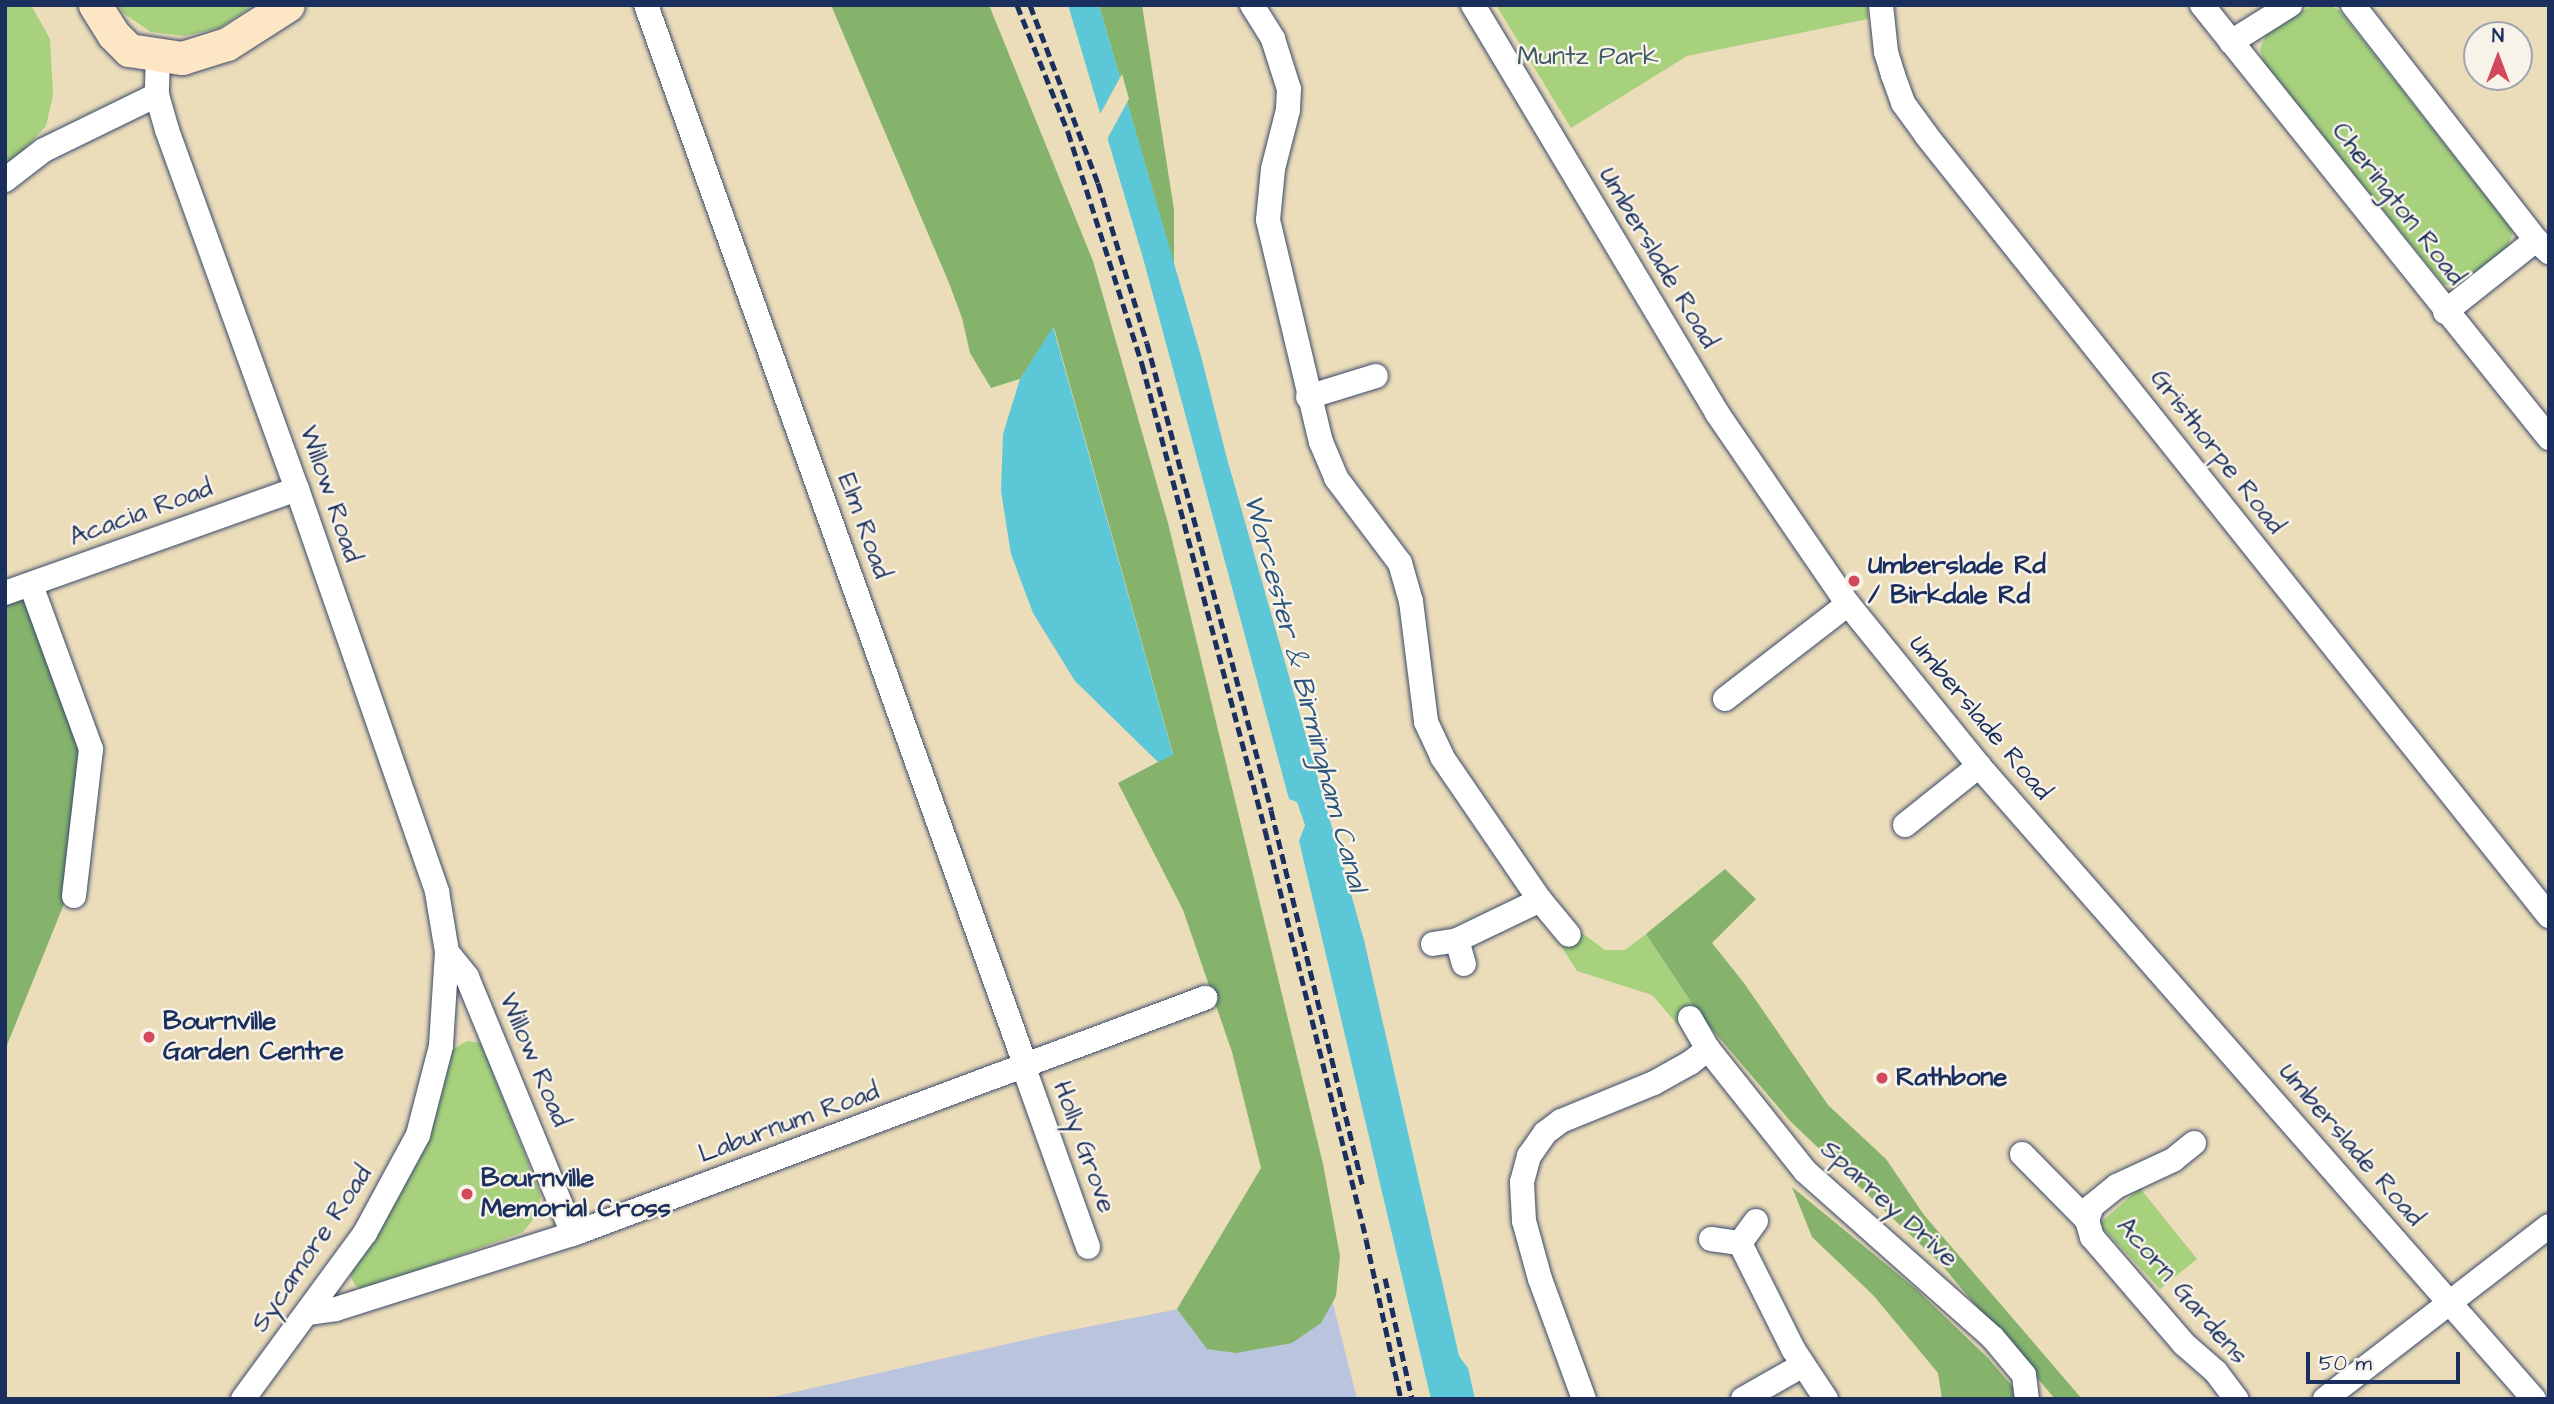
<!DOCTYPE html>
<html>
<head>
<meta charset="utf-8">
<style>
	body { margin:0 }
	#map { position:relative; width:2554px; height:1404px; overflow:hidden; background:#ecddba; font-family:"Architects Daughter",sans-serif }
	div>[style] { position:absolute }
	.industrial>* { inset:0; background:#bac4de }
	.green>* { inset:0; background:#a7d17d }
	.forest>* { inset:0; background:#85b36c }
	.water>* { inset:0; background:#5cc7d6 }
	.pier>* { inset:0; background:#ecddba }
	.roads { filter:drop-shadow(0 0 2px #3a496c) drop-shadow(0 0 2px #3a496c) }
	.street>* { height:24px; margin:-12px; padding:0 12px; transform-origin:12px; border-radius:12px; background:#fff }
	.secondary>* { height:33px; margin:-16.5px; padding:0 16.5px; transform-origin:16.5px; border-radius:16.5px; background:#fce6c4 }
	.rail>* { height:5px; margin-top:-2.5px; transform-origin:0; background:repeating-linear-gradient(90deg,#1b2f5e 0 10px,transparent 0 15px) }
	.dots>* { width:19px; height:19px; translate:-50% -50%; box-sizing:border-box; border:4px solid #f7f3e8; border-radius:50% }
	span { translate:-50% -50%; white-space:nowrap; text-align:center; line-height:1.15; -webkit-text-stroke:5px #f7f3e8; paint-order:stroke }
	.park-label { font-size:26px; color:#3e5866 }
	.street-label { font-size:26px; color:#1b2f5e }
	.poi-label { font-size:26px; color:#1b2f5e; font-weight:700 }
	.left { translate:0 -50%; text-align:left }
	.water-label { font-size:28px; color:#2b557c; font-style:italic }
	.frame { position:absolute; inset:0; border:7px solid #1b2f5e; pointer-events:none }
	.north { position:absolute; left:2463px; top:21px; width:70px; height:70px; box-sizing:border-box; background:#f7f3e8; border:2px solid #9fa5b1; border-radius:50%; rotate:0deg; font-size:19px; font-weight:700; line-height:28px; text-align:center; color:#1b2f5e }
	.north::after { content:''; display:block; margin:auto; width:24px; height:32px; background:#d1495b; clip-path:polygon(50% 0,100% 100%,50% 72%,0 100%) }
	.scale { position:absolute; left:2306px; top:1352px; width:154px; height:32px; box-sizing:border-box; border:4px solid #1b2f5e; border-top:0; padding-left:9px; font-size:21px; line-height:24px; white-space:nowrap; color:#1b2f5e; -webkit-text-stroke:5px #f7f3e8; paint-order:stroke }
</style>
</head>
<body>
<div id="map">
	<div class="industrial">
		<div style="clip-path:polygon(1327px 1280px,1357px 1399px,764px 1399px,1056px 1333px)"></div>
	</div>
	<div class="green">
		<div style="clip-path:polygon(5px 5px,31px 5px,50px 39px,53px 95px,46px 126px,16px 158px,5px 164px)"></div>
		<div style="clip-path:polygon(118px 5px,254px 5px,219px 28px,185px 36px,151px 32px,123px 13px)"></div>
		<div style="clip-path:polygon(1496px 5px,1868px 5px,1868px 19px,1687px 56px,1571px 128px)"></div>
		<div style="clip-path:polygon(2329px 5px,2339px 10px,2513px 231px,2506px 254px,2464px 284px,2444px 285px,2264px 63px,2260px 49px,2266px 35px,2309px 7px)"></div>
		<div style="clip-path:polygon(1578px 930px,1605px 950px,1625px 950px,1646px 934px,1699px 1014px,1678px 1025px,1652px 995px,1577px 971px,1559px 943px)"></div>
		<div style="clip-path:polygon(467px 1041px,481px 1043px,541px 1196px,535px 1217px,523px 1232px,363px 1290px,355px 1285px,350px 1275px,420px 1157px,452px 1050px)"></div>
		<div style="clip-path:polygon(2140px 1188px,2197px 1259px,2160px 1289px,2099px 1224px)"></div>
	</div>
	<div class="forest">
		<div style="clip-path:polygon(831px 5px,989px 5px,1093px 261px,1168px 523px,1323px 1164px,1340px 1256px,1336px 1296px,1321px 1323px,1292px 1343px,1236px 1353px,1207px 1349px,1177px 1309px,1261px 1168px,1232px 1052px,1183px 910px,1118px 783px,1173px 754px,1054px 328px,1020px 379px,991px 388px,970px 353px,962px 318px,949px 283px)"></div>
		<div style="clip-path:polygon(1099px 5px,1142px 5px,1174px 210px,1174px 265px)"></div>
		<div style="clip-path:polygon(27px 592px,85px 750px,68px 894px,5px 1050px,5px 599px)"></div>
		<div style="clip-path:polygon(1725px 869px,1756px 899px,1712px 943px,1744px 983px,1828px 1105px,1886px 1159px,1924px 1215px,2082px 1399px,2055px 1399px,1940px 1263px,1791px 1122px,1699px 1014px,1646px 934px)"></div>
		<div style="clip-path:polygon(1792px 1187px,1916px 1289px,1987px 1357px,2013px 1387px,2014px 1399px,1942px 1399px,1938px 1373px,1873px 1295px,1812px 1237px)"></div>
	</div>
	<div class="water">
		<div style="clip-path:polygon(1068px 5px,1099px 5px,1201px 356px,1226px 455px,1364px 940px,1459px 1356px,1468px 1368px,1475px 1399px,1431px 1399px,1299px 841px,1305px 825px,1297px 802px,1289px 799px,1143px 258px)"></div>
		<div style="clip-path:polygon(1053px 327px,1173px 755px,1158px 762px,1075px 681px,1033px 613px,1011px 554px,1001px 491px,1003px 434px,1020px 379px)"></div>
	</div>
	<div class="pier">
		<div style="clip-path:polygon(1122px 74px,1129px 99px,1105px 143px,1098px 118px)"></div>
	</div>
	<div class="roads">
		<div class="street">
			<div style="left:646px;top:5px;width:1128px;rotate:70.31deg"></div>
			<div style="left:1252px;top:5px;width:40px;rotate:58deg"></div>
			<div style="left:1273px;top:39px;width:52px;rotate:72.3deg"></div>
			<div style="left:1289px;top:89px;width:21px;rotate:93deg"></div>
			<div style="left:1288px;top:110px;width:61px;rotate:104.3deg"></div>
			<div style="left:1273px;top:169px;width:51px;rotate:95.6deg"></div>
			<div style="left:1268px;top:220px;width:228px;rotate:76.6deg"></div>
			<div style="left:1321px;top:442px;width:39px;rotate:67deg"></div>
			<div style="left:1336px;top:478px;width:106px;rotate:53deg"></div>
			<div style="left:1400px;top:563px;width:40px;rotate:74deg"></div>
			<div style="left:1411px;top:601px;width:122px;rotate:82.9deg"></div>
			<div style="left:1426px;top:722px;width:38px;rotate:65deg"></div>
			<div style="left:1442px;top:757px;width:173px;rotate:55.6deg"></div>
			<div style="left:1540px;top:900px;width:45px;rotate:50.4deg"></div>
			<div style="left:1473px;top:5px;width:475px;rotate:59.1deg"></div>
			<div style="left:1717px;top:413px;width:232px;rotate:55.6deg"></div>
			<div style="left:1848px;top:604px;width:208px;rotate:51deg"></div>
			<div style="left:1979px;top:766px;width:842px;rotate:48.76deg"></div>
			<div style="left:1881px;top:5px;width:47px;rotate:83.9deg"></div>
			<div style="left:1886px;top:52px;width:24px;rotate:73deg"></div>
			<div style="left:1893px;top:75px;width:30px;rotate:70deg"></div>
			<div style="left:1903px;top:103px;width:39px;rotate:54deg"></div>
			<div style="left:1926px;top:135px;width:999px;rotate:51.42deg"></div>
			<div style="left:2202px;top:5px;width:555px;rotate:51.29deg"></div>
			<div style="left:2353px;top:5px;width:298px;rotate:52.1deg"></div>
			<div style="left:2536px;top:240px;width:18px;rotate:43deg"></div>
			<div style="left:2231px;top:42px;width:70px;rotate:-32.1deg"></div>
			<div style="left:158px;top:57px;width:38px;rotate:92deg"></div>
			<div style="left:157px;top:95px;width:36px;rotate:74deg"></div>
			<div style="left:167px;top:130px;width:382px;rotate:70.1deg"></div>
			<div style="left:297px;top:489px;width:427px;rotate:70.8deg"></div>
			<div style="left:437px;top:892px;width:61px;rotate:80.5deg"></div>
			<div style="left:447px;top:952px;width:94px;rotate:93.7deg"></div>
			<div style="left:441px;top:1046px;width:92px;rotate:104.5deg"></div>
			<div style="left:418px;top:1135px;width:111px;rotate:118.4deg"></div>
			<div style="left:365px;top:1233px;width:206px;rotate:126.3deg"></div>
			<div style="left:5px;top:180px;width:49px;rotate:-37.6deg"></div>
			<div style="left:44px;top:150px;width:126px;rotate:-26deg"></div>
			<div style="left:2445px;top:312px;width:116px;rotate:-38.4deg"></div>
			<div style="left:1308px;top:397px;width:71px;rotate:-17.2deg"></div>
			<div style="left:31px;top:585px;width:175px;rotate:69.9deg"></div>
			<div style="left:91px;top:749px;width:148px;rotate:96.6deg"></div>
			<div style="left:5px;top:593px;width:310px;rotate:-19.6deg"></div>
			<div style="left:1725px;top:699px;width:155px;rotate:-37.7deg"></div>
			<div style="left:1905px;top:825px;width:95px;rotate:-38.6deg"></div>
			<div style="left:1457px;top:940px;width:25px;rotate:74deg"></div>
			<div style="left:1433px;top:944px;width:24px;rotate:-9deg"></div>
			<div style="left:1457px;top:940px;width:92px;rotate:-25.7deg"></div>
			<div style="left:447px;top:952px;width:32px;rotate:51deg"></div>
			<div style="left:467px;top:977px;width:278px;rotate:67.6deg"></div>
			<div style="left:1690px;top:1018px;width:36px;rotate:60deg"></div>
			<div style="left:1708px;top:1049px;width:156px;rotate:51.5deg"></div>
			<div style="left:1805px;top:1171px;width:251px;rotate:41.6deg"></div>
			<div style="left:1993px;top:1338px;width:48px;rotate:50deg"></div>
			<div style="left:2024px;top:1375px;width:24px;rotate:83deg"></div>
			<div style="left:1024px;top:1068px;width:190px;rotate:70.3deg"></div>
			<div style="left:2022px;top:1154px;width:93px;rotate:45.4deg"></div>
			<div style="left:2087px;top:1220px;width:18px;rotate:74deg"></div>
			<div style="left:2092px;top:1237px;width:141px;rotate:49.3deg"></div>
			<div style="left:2184px;top:1344px;width:43px;rotate:41.2deg"></div>
			<div style="left:2216px;top:1372px;width:34px;rotate:53deg"></div>
			<div style="left:2087px;top:1220px;width:15px;rotate:-70deg"></div>
			<div style="left:2092px;top:1206px;width:32px;rotate:-39deg"></div>
			<div style="left:2117px;top:1186px;width:62px;rotate:-24.9deg"></div>
			<div style="left:2173px;top:1160px;width:27px;rotate:-39deg"></div>
			<div style="left:1756px;top:1221px;width:27px;rotate:126deg"></div>
			<div style="left:1740px;top:1243px;width:119px;rotate:63.4deg"></div>
			<div style="left:1793px;top:1349px;width:60px;rotate:56.6deg"></div>
			<div style="left:1711px;top:1239px;width:29px;rotate:8deg"></div>
			<div style="left:308px;top:1313px;width:28px;rotate:-8deg"></div>
			<div style="left:336px;top:1309px;width:249px;rotate:-17.6deg"></div>
			<div style="left:573px;top:1234px;width:675px;rotate:-20.48deg"></div>
			<div style="left:1584px;top:1399px;width:128px;rotate:-110.1deg"></div>
			<div style="left:1540px;top:1279px;width:60px;rotate:-105.4deg"></div>
			<div style="left:1524px;top:1221px;width:39px;rotate:-93deg"></div>
			<div style="left:1522px;top:1182px;width:27px;rotate:-75deg"></div>
			<div style="left:1529px;top:1156px;width:28px;rotate:-55deg"></div>
			<div style="left:1545px;top:1133px;width:20px;rotate:-37deg"></div>
			<div style="left:1561px;top:1121px;width:100px;rotate:-22.2deg"></div>
			<div style="left:1654px;top:1083px;width:41px;rotate:-29.1deg"></div>
			<div style="left:1690px;top:1063px;width:23px;rotate:-38deg"></div>
			<div style="left:1743px;top:1399px;width:69px;rotate:-29.5deg"></div>
			<div style="left:2325px;top:1399px;width:283px;rotate:-37.7deg"></div>
		</div>
		<div class="secondary">
			<div style="left:95px;top:5px;width:34px;rotate:58deg"></div>
			<div style="left:113px;top:34px;width:23px;rotate:45deg"></div>
			<div style="left:129px;top:50px;width:54px;rotate:8.6deg"></div>
			<div style="left:182px;top:58px;width:47px;rotate:-17.3deg"></div>
			<div style="left:227px;top:44px;width:72px;rotate:-32.6deg"></div>
		</div>
	</div>
	<div class="rail">
		<div style="left:1017px;top:5px;width:137px;rotate:68.1deg"></div>
		<div style="left:1068px;top:132px;width:244px;rotate:72.3deg"></div>
		<div style="left:1142px;top:364px;width:482px;rotate:75.2deg"></div>
		<div style="left:1265px;top:830px;width:421px;rotate:76.1deg"></div>
		<div style="left:1366px;top:1239px;width:164px;rotate:77.7deg"></div>
		<div style="left:1030px;top:5px;width:191px;rotate:69.1deg"></div>
		<div style="left:1098px;top:183px;width:167px;rotate:73deg"></div>
		<div style="left:1147px;top:343px;width:483px;rotate:75.1deg"></div>
		<div style="left:1271px;top:810px;width:387px;rotate:76.3deg"></div>
		<div style="left:1385px;top:1278px;width:124px;rotate:77.4deg"></div>
	</div>
	<div class="dots">
		<div style="left:1854px;top:581px;background:#d1495b"></div>
		<div style="left:149px;top:1037px;background:#d1495b"></div>
		<div style="left:1882px;top:1078px;background:#d1495b"></div>
		<div style="left:467px;top:1194px;background:#d1495b"></div>
	</div>
	<div class="park-label">
		<span style="left:1588px;top:57px">Muntz Park</span>
	</div>
	<div class="street-label">
		<span style="left:2398px;top:204px;rotate:52deg">Cherington Road</span>
		<span style="left:1658px;top:258px;rotate:59deg">Umberslade Road</span>
		<span style="left:2217px;top:452px;rotate:52deg">Gristhorpe Road</span>
		<span style="left:330px;top:494px;rotate:71deg">Willow Road</span>
		<span style="left:141px;top:513px;rotate:-20deg">Acacia Road</span>
		<span style="left:864px;top:526px;rotate:70deg">Elm Road</span>
		<span style="left:1980px;top:718px;rotate:50deg">Umberslade Road</span>
		<span style="left:534px;top:1060px;rotate:67deg">Willow Road</span>
		<span style="left:789px;top:1123px;rotate:-20deg">Laburnum Road</span>
		<span style="left:2351px;top:1145px;rotate:49deg">Umberslade Road</span>
		<span style="left:1084px;top:1147px;rotate:70deg">Holly Grove</span>
		<span style="left:1889px;top:1204px;rotate:42deg">Sparrey Drive</span>
		<span style="left:312px;top:1249px;rotate:-56deg">Sycamore Road</span>
		<span style="left:2182px;top:1291px;rotate:49deg">Acorn Gardens</span>
	</div>
	<div class="poi-label">
		<span class="left" style="left:1868px;top:581px">Umberslade Rd<br>/ Birkdale Rd</span>
		<span class="left" style="left:163px;top:1037px">Bournville<br>Garden Centre</span>
		<span class="left" style="left:1896px;top:1078px">Rathbone</span>
		<span class="left" style="left:481px;top:1194px">Bournville<br>Memorial Cross</span>
	</div>
	<div class="water-label">
		<span style="left:1305px;top:693px;rotate:75deg">Worcester &amp; Birmingham Canal</span>
	</div>
	<div class="frame"></div>
	<div class="north">N</div>
	<div class="scale">50 m</div>
</div>
</body>
</html>
